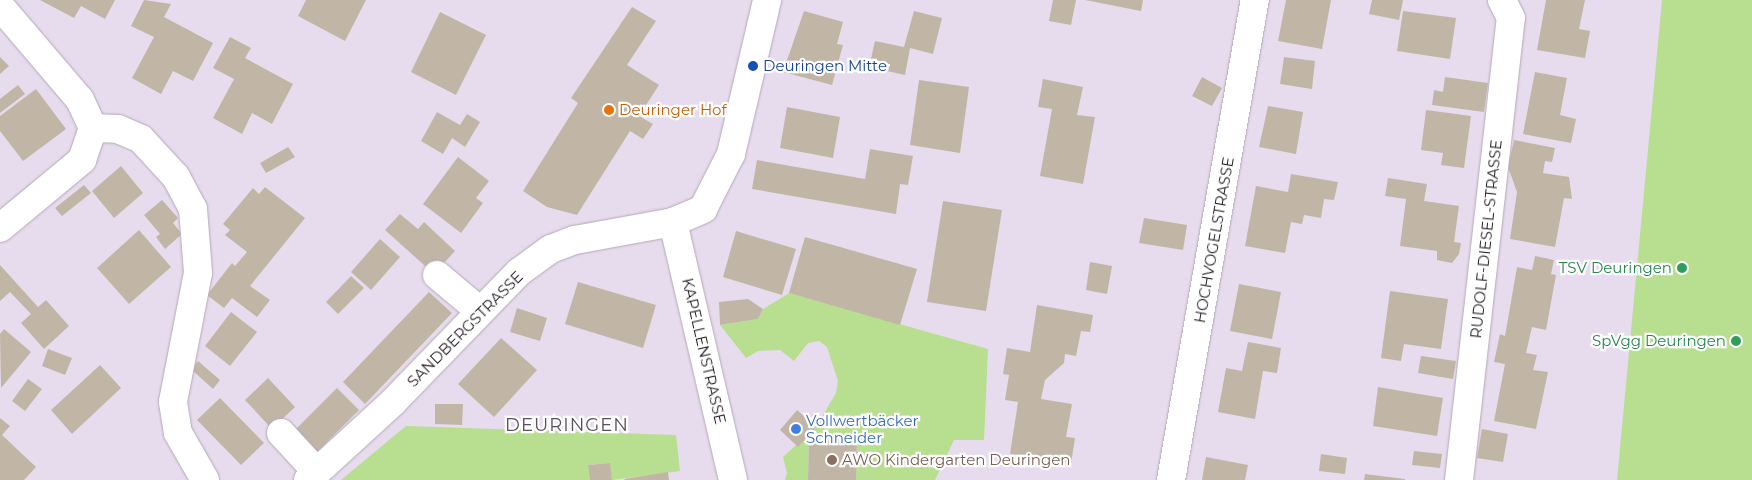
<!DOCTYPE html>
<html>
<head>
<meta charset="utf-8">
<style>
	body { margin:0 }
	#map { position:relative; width:1752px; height:480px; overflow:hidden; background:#e7dced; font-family:Montserrat,sans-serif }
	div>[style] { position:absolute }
	.green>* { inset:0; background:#b8de8f }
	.building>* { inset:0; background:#c1b6a6 }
	.roads { filter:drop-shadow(0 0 1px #b3a8b8) drop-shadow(0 0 1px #b3a8b8) }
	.minor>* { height:28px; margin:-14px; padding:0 14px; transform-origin:14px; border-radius:14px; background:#fff }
	.dots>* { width:14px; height:14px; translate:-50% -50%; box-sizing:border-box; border:2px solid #fff; border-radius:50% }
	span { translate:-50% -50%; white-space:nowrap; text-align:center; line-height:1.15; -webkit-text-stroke:4.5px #fff; paint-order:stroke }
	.transit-label { font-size:15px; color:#164399 }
	.left { translate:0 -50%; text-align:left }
	.food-label { font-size:15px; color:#c56008 }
	.street-label { font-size:15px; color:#221e24 }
	.leisure-label { font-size:15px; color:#27864d }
	.right { translate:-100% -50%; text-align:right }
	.shop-label { font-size:15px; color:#366cbe }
	.education-label { font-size:15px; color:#785e54 }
	.quarter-label { font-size:18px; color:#5a505e; letter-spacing:1px }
</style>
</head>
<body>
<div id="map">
	<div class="green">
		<div style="clip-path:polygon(1662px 0,1752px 0,1752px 480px,1617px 480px)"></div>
		<div style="clip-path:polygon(789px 293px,988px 349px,984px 440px,954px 440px,935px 480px,856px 480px,857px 441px,809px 439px,808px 480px,785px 480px,787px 473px,783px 457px,816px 427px,836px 393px,838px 381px,827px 347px,819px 341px,808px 343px,794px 361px,780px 350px,758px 351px,746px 358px,720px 325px,758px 319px,763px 309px)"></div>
		<div style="clip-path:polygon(406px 426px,676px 435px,680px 471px,612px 480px,609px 463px,588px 465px,590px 480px,341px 480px)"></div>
	</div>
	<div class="building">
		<div style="clip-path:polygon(40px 0,115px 0,105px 19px,81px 6px,74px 18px)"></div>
		<div style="clip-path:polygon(144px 0,171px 4px,164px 17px,213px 43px,193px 81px,173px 71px,161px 94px,132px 78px,154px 37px,131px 26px)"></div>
		<div style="clip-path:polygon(306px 0,366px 0,345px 41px,298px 16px)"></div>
		<div style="clip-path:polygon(1053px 0,1076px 0,1071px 25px,1049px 21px)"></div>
		<div style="clip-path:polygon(1085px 0,1143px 0,1141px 11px)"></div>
		<div style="clip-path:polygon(1286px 0,1331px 0,1322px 49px,1278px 41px)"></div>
		<div style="clip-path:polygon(1372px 0,1403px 0,1399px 20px,1369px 14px)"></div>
		<div style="clip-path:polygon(1546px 0,1585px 0,1579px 29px,1590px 31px,1585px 58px,1537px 50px)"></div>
		<div style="clip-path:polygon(632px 7px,656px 21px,627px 65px,659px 85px,639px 116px,653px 124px,643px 139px,630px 131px,577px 215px,547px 207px,523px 191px,578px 103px,571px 98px)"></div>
		<div style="clip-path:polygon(804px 11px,843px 22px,837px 44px,843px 45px,832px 85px,783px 72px)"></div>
		<div style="clip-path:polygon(914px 11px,942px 18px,933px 54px,910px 48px,905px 75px,869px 67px,875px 41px,904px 47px)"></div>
		<div style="clip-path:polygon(1403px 11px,1456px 18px,1450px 59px,1397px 51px)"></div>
		<div style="clip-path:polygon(440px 12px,486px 35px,456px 95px,411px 72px)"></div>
		<div style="clip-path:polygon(230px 37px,251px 48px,245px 58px,293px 84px,272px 124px,252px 113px,242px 134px,213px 118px,234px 79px,213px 68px)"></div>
		<div style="clip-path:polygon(0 57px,9px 66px,0 74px)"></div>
		<div style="clip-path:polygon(1284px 57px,1315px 61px,1312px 89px,1280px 84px)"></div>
		<div style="clip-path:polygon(1535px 72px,1567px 78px,1560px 115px,1576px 119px,1571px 143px,1523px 134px)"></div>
		<div style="clip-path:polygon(1202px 77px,1222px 88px,1212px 106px,1192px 96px)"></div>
		<div style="clip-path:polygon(1445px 77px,1488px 83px,1484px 112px,1432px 105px,1434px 90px,1443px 92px)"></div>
		<div style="clip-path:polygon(1043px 79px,1083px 87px,1077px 115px,1095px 117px,1083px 184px,1040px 176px,1052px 109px,1038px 107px)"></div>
		<div style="clip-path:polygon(919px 80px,969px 87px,960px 153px,910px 145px)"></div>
		<div style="clip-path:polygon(18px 85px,25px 94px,0 113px,0 99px)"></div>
		<div style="clip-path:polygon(36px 89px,66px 129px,23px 161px,0 131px,0 116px)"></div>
		<div style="clip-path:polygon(1268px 106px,1303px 112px,1296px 154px,1259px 147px)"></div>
		<div style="clip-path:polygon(787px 107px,840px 117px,833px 158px,780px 148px)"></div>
		<div style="clip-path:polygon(1426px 110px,1471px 116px,1464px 168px,1441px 165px,1443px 153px,1421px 150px)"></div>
		<div style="clip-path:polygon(437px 112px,460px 125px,467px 114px,480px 122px,465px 147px,452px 138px,443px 154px,421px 141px)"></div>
		<div style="clip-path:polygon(1514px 140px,1555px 148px,1552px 162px,1545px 161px,1543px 173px,1569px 177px,1572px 199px,1564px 198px,1555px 247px,1510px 239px,1517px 192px,1508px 167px)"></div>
		<div style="clip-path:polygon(288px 147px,295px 157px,266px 173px,260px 163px)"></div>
		<div style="clip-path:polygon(870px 149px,913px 156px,908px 185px,900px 184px,896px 214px,752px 189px,757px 160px,865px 179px)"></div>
		<div style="clip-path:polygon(458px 157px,489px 181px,476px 198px,483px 203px,461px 233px,423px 204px)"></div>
		<div style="clip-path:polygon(121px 166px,143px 193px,114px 218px,92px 191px)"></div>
		<div style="clip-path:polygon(1291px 174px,1338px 182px,1334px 200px,1324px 199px,1321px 218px,1304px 215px,1302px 224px,1291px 222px,1285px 253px,1245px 246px,1256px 186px,1288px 192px)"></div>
		<div style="clip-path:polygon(1388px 178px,1427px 184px,1424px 201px,1459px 206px,1454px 242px,1461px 243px,1459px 254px,1452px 263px,1437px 260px,1437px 251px,1400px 246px,1406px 199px,1385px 196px)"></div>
		<div style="clip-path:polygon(84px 185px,91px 193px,62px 216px,55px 208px)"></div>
		<div style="clip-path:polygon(265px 187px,305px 218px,250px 286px,270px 300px,257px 317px,232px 298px,224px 308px,207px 295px,232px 263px,235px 266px,247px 252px,225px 235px,230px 230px,223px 224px,253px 188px,259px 194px)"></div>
		<div style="clip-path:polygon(162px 200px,178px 218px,173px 223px,182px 234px,165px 249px,156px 237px,160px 234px,144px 215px)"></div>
		<div style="clip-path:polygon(943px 201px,1002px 210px,986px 311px,927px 302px)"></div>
		<div style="clip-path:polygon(400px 214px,418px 229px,424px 222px,455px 251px,434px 274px,385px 230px)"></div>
		<div style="clip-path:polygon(1144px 218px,1187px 225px,1183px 250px,1139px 243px)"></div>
		<div style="clip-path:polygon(139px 230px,171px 267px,129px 304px,97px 268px)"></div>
		<div style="clip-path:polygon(736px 231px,796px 249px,782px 295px,723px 277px)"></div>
		<div style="clip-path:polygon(805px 237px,917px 269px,900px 325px,789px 293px)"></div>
		<div style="clip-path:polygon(380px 239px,400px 257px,371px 290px,351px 272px)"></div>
		<div style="clip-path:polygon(1535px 256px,1554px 260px,1551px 274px,1556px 275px,1546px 330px,1532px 327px,1526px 353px,1537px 355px,1533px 370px,1548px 372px,1536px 429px,1494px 421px,1505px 364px,1494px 362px,1500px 334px,1505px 336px,1517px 267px,1532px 270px)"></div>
		<div style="clip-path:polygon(1090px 262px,1112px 266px,1107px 294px,1086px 290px)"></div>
		<div style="clip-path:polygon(0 265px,38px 307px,46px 300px,69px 326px,44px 349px,21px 323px,31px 314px,10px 292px,0 301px)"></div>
		<div style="clip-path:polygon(351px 276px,364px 288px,338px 314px,326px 302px)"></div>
		<div style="clip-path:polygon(578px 282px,656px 305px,643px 348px,565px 324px)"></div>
		<div style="clip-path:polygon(1239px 284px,1281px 292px,1272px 339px,1230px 331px)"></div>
		<div style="clip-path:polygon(1390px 291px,1448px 299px,1441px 349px,1404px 344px,1401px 361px,1381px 358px)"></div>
		<div style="clip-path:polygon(429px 292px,452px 313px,365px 404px,343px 382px)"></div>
		<div style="clip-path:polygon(748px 299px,763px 309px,758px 319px,720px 325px,719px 302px)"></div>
		<div style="clip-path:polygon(1037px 305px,1093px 315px,1090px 332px,1081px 331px,1076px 356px,1065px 354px,1064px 363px,1045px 380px,1041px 399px,1072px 404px,1066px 437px,1075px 438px,1071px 464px,1010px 454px,1018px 402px,1005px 400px,1009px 375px,1003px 374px,1007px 348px,1030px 352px)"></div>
		<div style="clip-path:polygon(517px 308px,547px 318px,540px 341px,510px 332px)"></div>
		<div style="clip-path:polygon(231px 312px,257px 332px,230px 366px,205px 346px)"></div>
		<div style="clip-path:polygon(4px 329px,31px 352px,1px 388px,0 334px)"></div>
		<div style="clip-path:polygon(501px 338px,537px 370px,494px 417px,458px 384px)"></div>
		<div style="clip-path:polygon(1248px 342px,1281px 348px,1277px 373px,1263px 371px,1255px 419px,1218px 412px,1226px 368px,1242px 371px)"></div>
		<div style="clip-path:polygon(48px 349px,72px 358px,65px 375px,42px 366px)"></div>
		<div style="clip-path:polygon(1421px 356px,1456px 361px,1453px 379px,1418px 373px)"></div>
		<div style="clip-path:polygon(198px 361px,220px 380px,213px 389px,191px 369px)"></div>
		<div style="clip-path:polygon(100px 365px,121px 388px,72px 434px,51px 410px)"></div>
		<div style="clip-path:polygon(268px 378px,295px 407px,272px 429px,245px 400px)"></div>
		<div style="clip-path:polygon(28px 379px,42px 389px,25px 411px,12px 401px)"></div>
		<div style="clip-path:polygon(1378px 387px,1443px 398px,1437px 436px,1373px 426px)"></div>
		<div style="clip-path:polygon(337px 388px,359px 410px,315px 454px,293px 432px)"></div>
		<div style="clip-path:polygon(220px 398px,264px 443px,241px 465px,197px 420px)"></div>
		<div style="clip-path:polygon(435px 404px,463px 404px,462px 425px,435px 424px)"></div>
		<div style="clip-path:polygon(797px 410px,816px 427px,798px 447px,780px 430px)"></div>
		<div style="clip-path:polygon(0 418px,10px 426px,2px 435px,36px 467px,24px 480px,0 480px)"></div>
		<div style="clip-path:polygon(1482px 429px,1508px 434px,1503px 462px,1477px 458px)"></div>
		<div style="clip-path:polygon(809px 439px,857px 441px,856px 480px,808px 480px)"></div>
		<div style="clip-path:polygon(1414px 451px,1442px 454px,1440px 468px,1412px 465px)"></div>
		<div style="clip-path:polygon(1321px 454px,1347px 458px,1345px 474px,1319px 471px)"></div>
		<div style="clip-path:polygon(1206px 457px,1248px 465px,1245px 480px,1202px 480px)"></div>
		<div style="clip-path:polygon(610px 463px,612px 480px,590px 480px,588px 465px)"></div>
		<div style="clip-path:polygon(668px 472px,669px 480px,625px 480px,624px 479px)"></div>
		<div style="clip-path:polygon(1365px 474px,1405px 479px,1405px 480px,1364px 480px)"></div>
	</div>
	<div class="roads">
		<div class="minor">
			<div style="left:0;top:6px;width:123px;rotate:49.6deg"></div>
			<div style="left:80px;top:100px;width:31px;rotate:65deg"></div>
			<div style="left:93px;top:128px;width:25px;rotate:2deg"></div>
			<div style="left:118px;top:129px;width:25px;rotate:23deg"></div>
			<div style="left:141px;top:139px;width:52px;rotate:47.4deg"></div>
			<div style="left:176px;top:177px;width:36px;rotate:62deg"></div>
			<div style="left:193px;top:209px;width:64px;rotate:85.5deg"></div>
			<div style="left:198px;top:273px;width:131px;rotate:101deg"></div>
			<div style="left:173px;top:402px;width:31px;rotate:81deg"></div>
			<div style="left:178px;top:433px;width:54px;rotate:60.1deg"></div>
			<div style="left:673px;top:222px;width:265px;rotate:76.9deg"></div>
			<div style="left:0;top:228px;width:107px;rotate:-39.7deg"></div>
			<div style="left:82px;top:160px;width:34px;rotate:-71deg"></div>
			<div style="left:437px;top:275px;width:56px;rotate:39.9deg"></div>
			<div style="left:281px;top:433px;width:53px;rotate:47.3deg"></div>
			<div style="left:308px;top:480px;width:115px;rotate:-42.5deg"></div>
			<div style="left:393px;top:402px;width:181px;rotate:-45.9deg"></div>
			<div style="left:519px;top:272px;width:39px;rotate:-36deg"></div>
			<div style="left:551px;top:249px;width:26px;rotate:-21deg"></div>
			<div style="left:575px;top:240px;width:100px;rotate:-10.4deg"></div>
			<div style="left:673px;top:222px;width:33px;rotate:-23deg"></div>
			<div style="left:703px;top:209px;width:62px;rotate:-63deg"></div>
			<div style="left:731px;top:154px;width:158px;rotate:-76.8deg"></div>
			<div style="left:1171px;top:480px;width:487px;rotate:-80.1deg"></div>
			<div style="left:1459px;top:480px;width:465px;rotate:-83.6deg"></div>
			<div style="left:1511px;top:18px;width:20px;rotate:-117deg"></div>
		</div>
	</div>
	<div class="dots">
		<div style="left:753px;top:66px;background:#1a4fb4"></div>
		<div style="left:609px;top:110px;background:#e8710a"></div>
		<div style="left:1682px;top:268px;background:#2e9e5b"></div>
		<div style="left:1736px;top:341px;background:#2e9e5b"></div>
		<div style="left:796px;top:429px;background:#3f7fe0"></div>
		<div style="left:832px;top:460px;background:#8d6e63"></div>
	</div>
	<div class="transit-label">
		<span class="left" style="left:763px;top:66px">Deuringen Mitte</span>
	</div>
	<div class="food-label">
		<span class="left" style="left:619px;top:110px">Deuringer Hof</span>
	</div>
	<div class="street-label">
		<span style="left:1486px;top:239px;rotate:-84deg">RUDOLF-DIESEL-STRASSE</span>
		<span style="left:1214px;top:240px;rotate:-80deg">HOCHVOGELSTRASSE</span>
		<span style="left:465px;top:329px;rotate:-45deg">SANDBERGSTRASSE</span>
		<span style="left:704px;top:351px;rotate:77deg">KAPELLENSTRASSE</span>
	</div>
	<div class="leisure-label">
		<span class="right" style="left:1672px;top:268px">TSV Deuringen</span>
		<span class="right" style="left:1726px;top:341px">SpVgg Deuringen</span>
	</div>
	<div class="shop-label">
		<span class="left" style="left:806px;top:429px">Vollwertbäcker<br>Schneider</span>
	</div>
	<div class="education-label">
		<span class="left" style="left:842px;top:460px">AWO Kindergarten Deuringen</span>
	</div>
	<div class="quarter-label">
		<span style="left:567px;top:425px">DEURINGEN</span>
	</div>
</div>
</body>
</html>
